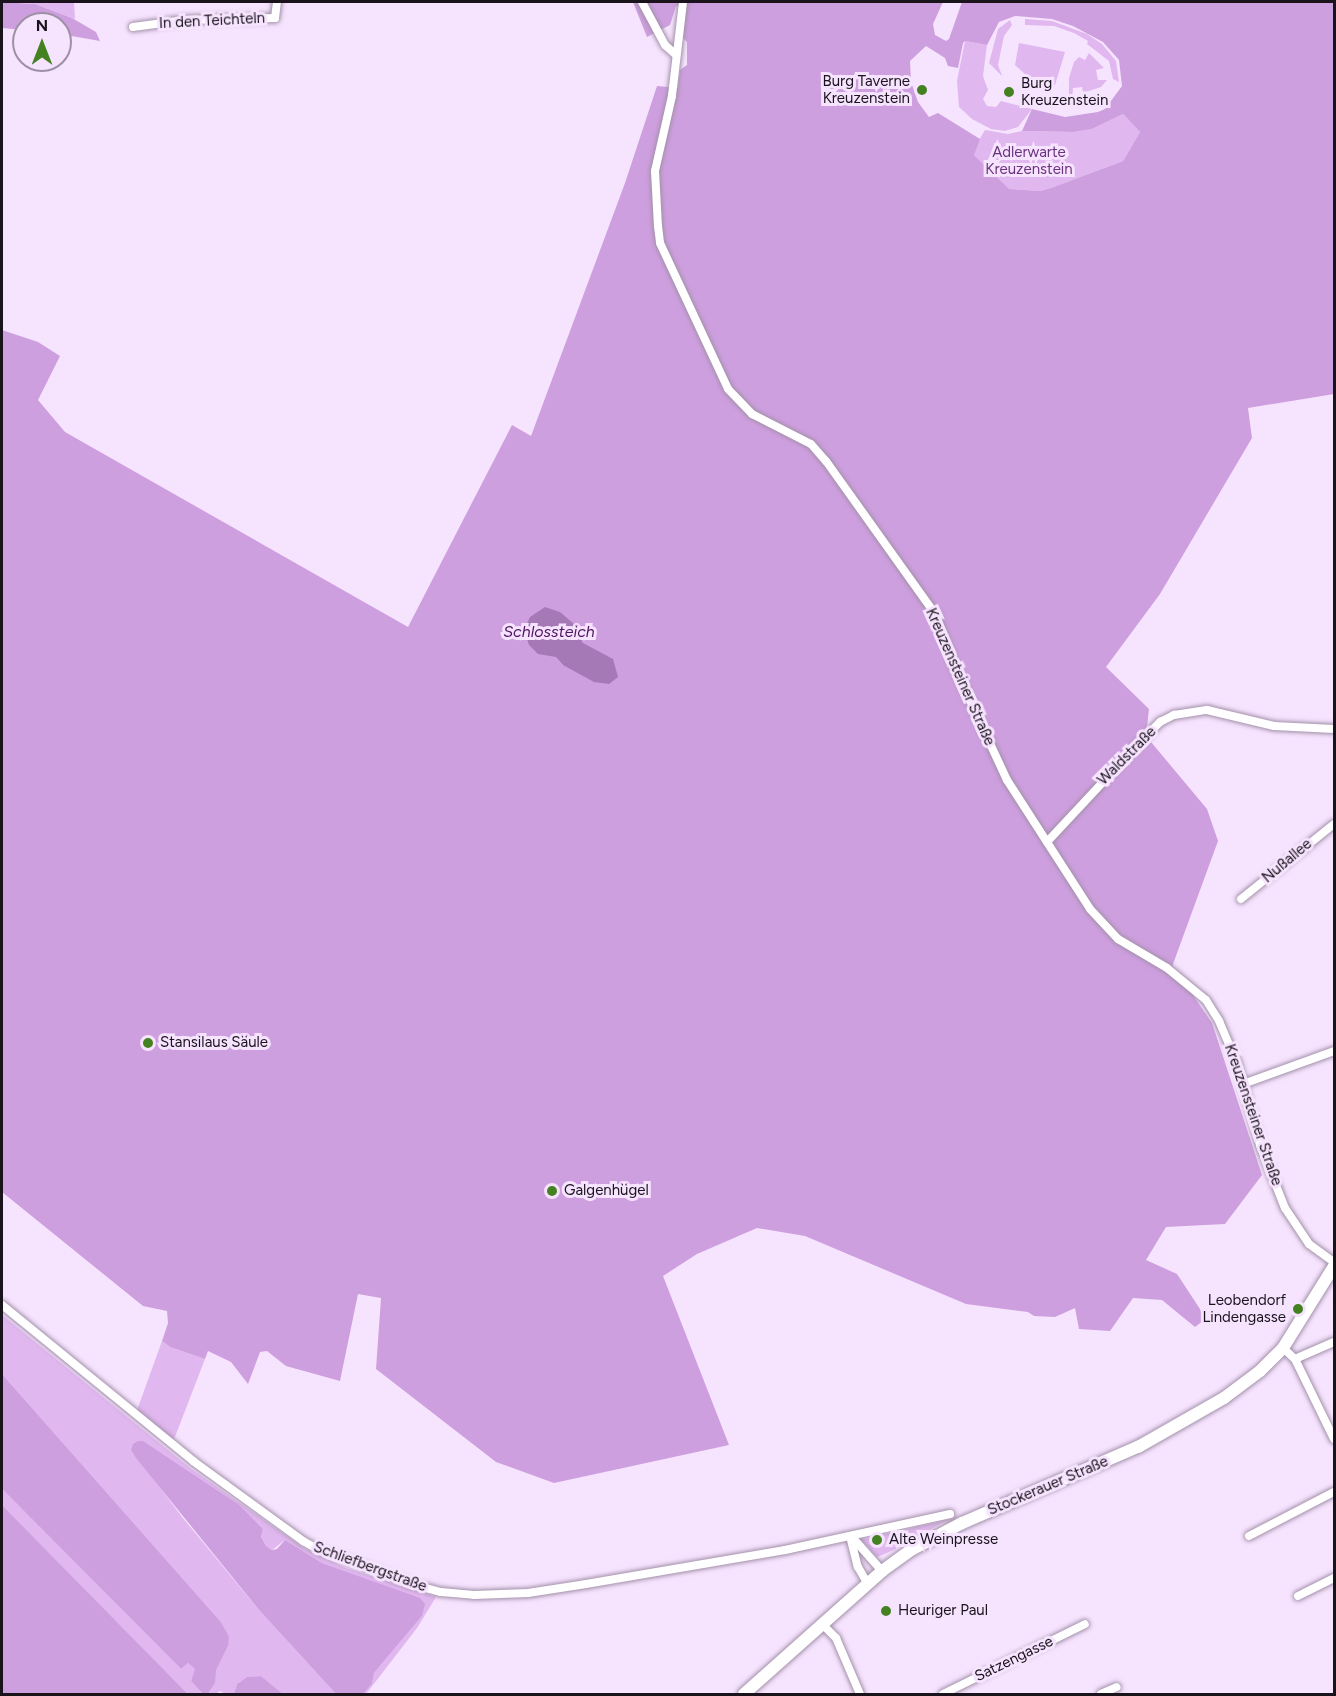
<!DOCTYPE html>
<html>
<head>
<meta charset="utf-8">
<style>
	body { margin:0 }
	#map { position:relative; width:1336px; height:1696px; overflow:hidden; background:#f6e3fe; font-family:Figtree,sans-serif }
	div>[style] { position:absolute }
	.green>* { inset:0; background:#e1b7f0 }
	.forest>* { inset:0; background:#ce9fdf }
	.water>* { inset:0; background:#a578b6 }
	.roads { filter:drop-shadow(0 0 2px #a391aa) drop-shadow(0 0 2px #a391aa) }
	.street>* { height:8px; margin:-4px; padding:0 4px; transform-origin:4px; border-radius:4px; background:#fff }
	.secondary>* { height:12px; margin:-6px; padding:0 6px; transform-origin:6px; border-radius:6px; background:#fff }
	.dots>* { width:16px; height:16px; translate:-50% -50%; box-sizing:border-box; border:3px solid #f6e3fe; border-radius:50% }
	span { translate:-50% -50%; white-space:nowrap; text-align:center; line-height:1.15; -webkit-text-stroke:6px #f6e3fe; paint-order:stroke }
	.street-label { font-size:15px; color:#1a131c }
	.poi-label { font-size:15px; color:#1a131c }
	.right { translate:-100% -50%; text-align:right }
	.left { translate:0 -50%; text-align:left }
	.park-label { font-size:15px; color:#6b327f }
	.water-label { font-size:16px; color:#4f1461; font-style:italic }
	.frame { position:absolute; inset:0; border:3px solid #1a131c; pointer-events:none }
	.north { position:absolute; left:12px; top:12px; width:60px; height:60px; box-sizing:border-box; background:#f6e3fe; border:2px solid #9e90a4; border-radius:50%; rotate:0deg; font-size:16px; font-weight:700; line-height:24px; text-align:center; color:#1a131c }
	.north::after { content:''; display:block; margin:auto; width:21px; height:27px; background:#448221; clip-path:polygon(50% 0,100% 100%,50% 72%,0 100%) }
</style>
</head>
<body>
<div id="map">
	<div class="green">
		<div style="clip-path:polygon(13px 2px,74px 2px,75px 19px,35px 4px)"></div>
		<div style="clip-path:polygon(1025px 19px,1052px 21px,1087px 34px,1102px 44px,1116px 61px,1119px 82px,1113px 79px,1109px 61px,1087px 44px,1088px 41px,1074px 33px,1054px 26px,1025px 25px)"></div>
		<div style="clip-path:polygon(1010px 20px,1012px 25px,1004px 36px,998px 65px,1002px 76px,989px 63px,998px 29px)"></div>
		<div style="clip-path:polygon(965px 41px,987px 45px,983px 76px,988px 90px,983px 99px,987px 106px,996px 107px,1001px 101px,1032px 109px,1018px 127px,1005px 131px,991px 129px,972px 119px,959px 107px,957px 81px)"></div>
		<div style="clip-path:polygon(1019px 43px,1065px 52px,1055px 85px,1026px 75px,1015px 65px)"></div>
		<div style="clip-path:polygon(1089px 53px,1104px 68px,1096px 70px,1098px 80px,1107px 80px,1101px 87px,1083px 93px,1082px 87px,1073px 88px,1072px 101px,1069px 101px,1069px 78px,1074px 62px,1079px 57px,1085px 60px)"></div>
		<div style="clip-path:polygon(1123px 114px,1140px 132px,1123px 161px,1051px 188px,1040px 191px,1008px 189px,974px 155px,975px 147px,985px 130px,1008px 134px,1022px 131px,1074px 132px,1092px 129px)"></div>
		<div style="clip-path:polygon(2px 1315px,190px 1468px,305px 1549px,346px 1568px,436px 1597px,417px 1628px,366px 1694px,363px 1694px,372px 1684px,374px 1673px,422px 1616px,420px 1599px,322px 1563px,285px 1540px,272px 1550px,266px 1546px,261px 1535px,263px 1529px,131px 1449px,182px 1517px,259px 1610px,336px 1694px,283px 1694px,261px 1676px,247px 1677px,237px 1684px,234px 1694px,225px 1694px,220px 1691px,216px 1694px,208px 1694px,215px 1683px,215px 1670px,228px 1646px,228px 1637px,221px 1622px,2px 1374px)"></div>
		<div style="clip-path:polygon(162px 1341px,170px 1347px,205px 1359px,173px 1442px,136px 1413px)"></div>
		<div style="clip-path:polygon(2px 1489px,181px 1669px,188px 1663px,196px 1669px,191px 1681px,203px 1694px,188px 1694px,2px 1505px)"></div>
		<div style="clip-path:polygon(947px 1520px,902px 1545px,896px 1542px,896px 1549px,877px 1557px,861px 1540px)"></div>
	</div>
	<div class="forest">
		<div style="clip-path:polygon(2px 2px,35px 4px,72px 18px,96px 32px,100px 41px,60px 34px,60px 24px,24px 24px,24px 30px,2px 28px)"></div>
		<div style="clip-path:polygon(evenodd,633px 2px,943px 2px,933px 24px,935px 35px,946px 41px,949px 39px,962px 2px,1334px 2px,1334px 394px,1248px 408px,1252px 438px,1160px 594px,1106px 667px,1149px 709px,1146px 736px,1207px 809px,1218px 841px,1169px 975px,1190px 991px,1212px 1023px,1262px 1175px,1225px 1224px,1166px 1227px,1146px 1260px,1177px 1274px,1200px 1309px,1204px 1320px,1195px 1327px,1162px 1300px,1133px 1298px,1110px 1331px,1079px 1329px,1075px 1308px,1055px 1317px,1034px 1316px,1028px 1312px,966px 1304px,805px 1236px,757px 1228px,697px 1254px,663px 1276px,729px 1445px,554px 1483px,496px 1462px,376px 1369px,381px 1298px,358px 1294px,340px 1381px,286px 1366px,267px 1351px,260px 1352px,248px 1384px,231px 1362px,208px 1351px,205px 1359px,170px 1347px,162px 1341px,168px 1323px,167px 1311px,143px 1306px,2px 1192px,2px 330px,38px 342px,60px 356px,38px 400px,65px 432px,408px 627px,512px 425px,531px 436px,625px 183px,657px 86px,678px 88px,680px 70px,687px 65px,687px 42px,683px 38px,686px 7px,676px 6px,670px 25px,647px 37px,633px 2px,1015px 16px,1052px 19px,1073px 26px,1103px 42px,1119px 60px,1122px 86px,1105px 109px,1098px 112px,1065px 117px,1032px 109px,1022px 131px,1074px 132px,1092px 129px,1123px 114px,1140px 132px,1123px 161px,1051px 188px,1040px 191px,1009px 189px,974px 155px,980px 139px,938px 113px,929px 117px,918px 102px,911px 82px,910px 61px,926px 46px,945px 58px,948px 66px,958px 68px,963px 43px,965px 41px,987px 45px,999px 22px,1015px 16px,633px 2px,574px 624px,583px 643px,563px 665px,556px 656px,574px 624px)"></div>
		<div style="clip-path:polygon(2px 1374px,221px 1622px,229px 1637px,228px 1646px,216px 1670px,215px 1683px,208px 1694px,203px 1694px,191px 1681px,195px 1669px,188px 1663px,181px 1669px,2px 1489px)"></div>
		<div style="clip-path:polygon(138px 1441px,143px 1441px,239px 1505px,263px 1529px,261px 1536px,266px 1546px,272px 1550px,277px 1549px,285px 1540px,322px 1563px,420px 1598px,425px 1604px,422px 1616px,374px 1673px,372px 1684px,363px 1694px,336px 1694px,259px 1610px,136px 1458px,131px 1450px,133px 1444px)"></div>
		<div style="clip-path:polygon(2px 1505px,188px 1694px,2px 1694px)"></div>
		<div style="clip-path:polygon(261px 1676px,283px 1694px,234px 1694px,237px 1684px,247px 1677px)"></div>
	</div>
	<div class="water">
		<div style="clip-path:polygon(545px 607px,560px 612px,574px 624px,583px 643px,613px 659px,618px 677px,609px 684px,594px 682px,563px 665px,556px 657px,538px 654px,529px 645px,524px 630px,530px 617px)"></div>
	</div>
	<div class="roads">
		<div class="street">
			<div style="left:642px;top:2px;width:49px;rotate:61.9deg"></div>
			<div style="left:665px;top:45px;width:15px;rotate:42deg"></div>
			<div style="left:683px;top:2px;width:95px;rotate:96.7deg"></div>
			<div style="left:672px;top:96px;width:77px;rotate:102.8deg"></div>
			<div style="left:655px;top:171px;width:55px;rotate:86.9deg"></div>
			<div style="left:658px;top:226px;width:17px;rotate:83deg"></div>
			<div style="left:660px;top:243px;width:161px;rotate:65deg"></div>
			<div style="left:728px;top:389px;width:35px;rotate:46deg"></div>
			<div style="left:752px;top:414px;width:66px;rotate:27deg"></div>
			<div style="left:811px;top:444px;width:23px;rotate:49deg"></div>
			<div style="left:826px;top:461px;width:189px;rotate:54.5deg"></div>
			<div style="left:936px;top:615px;width:56px;rotate:70.3deg"></div>
			<div style="left:955px;top:668px;width:123px;rotate:65.1deg"></div>
			<div style="left:1007px;top:780px;width:153px;rotate:57.2deg"></div>
			<div style="left:1090px;top:909px;width:41px;rotate:47deg"></div>
			<div style="left:1118px;top:939px;width:57px;rotate:30.6deg"></div>
			<div style="left:1167px;top:968px;width:50px;rotate:39.4deg"></div>
			<div style="left:1206px;top:1000px;width:25px;rotate:58deg"></div>
			<div style="left:1219px;top:1021px;width:46px;rotate:66.8deg"></div>
			<div style="left:1237px;top:1063px;width:85px;rotate:74.3deg"></div>
			<div style="left:1260px;top:1145px;width:68px;rotate:68.4deg"></div>
			<div style="left:1285px;top:1208px;width:43px;rotate:56.3deg"></div>
			<div style="left:1309px;top:1244px;width:31px;rotate:36deg"></div>
			<div style="left:133px;top:27px;width:53px;rotate:-7.5deg"></div>
			<div style="left:186px;top:20px;width:89px;rotate:-1.3deg"></div>
			<div style="left:275px;top:18px;width:16px;rotate:-83deg"></div>
			<div style="left:1047px;top:842px;width:145px;rotate:-47deg"></div>
			<div style="left:1146px;top:736px;width:20px;rotate:-45deg"></div>
			<div style="left:1160px;top:722px;width:16px;rotate:-27deg"></div>
			<div style="left:1174px;top:715px;width:33px;rotate:-9deg"></div>
			<div style="left:1207px;top:710px;width:69px;rotate:13.4deg"></div>
			<div style="left:1274px;top:726px;width:60px;rotate:2.9deg"></div>
			<div style="left:1241px;top:899px;width:119px;rotate:-38.9deg"></div>
			<div style="left:1243px;top:1084px;width:97px;rotate:-19.9deg"></div>
			<div style="left:2px;top:1305px;width:247px;rotate:39.2deg"></div>
			<div style="left:193px;top:1461px;width:136px;rotate:36deg"></div>
			<div style="left:303px;top:1541px;width:21px;rotate:29deg"></div>
			<div style="left:321px;top:1551px;width:96px;rotate:20.1deg"></div>
			<div style="left:411px;top:1584px;width:31px;rotate:15deg"></div>
			<div style="left:441px;top:1592px;width:33px;rotate:5deg"></div>
			<div style="left:474px;top:1595px;width:54px;rotate:-2.1deg"></div>
			<div style="left:528px;top:1593px;width:59px;rotate:-8.8deg"></div>
			<div style="left:586px;top:1584px;width:202px;rotate:-9.7deg"></div>
			<div style="left:785px;top:1550px;width:169px;rotate:-12.3deg"></div>
			<div style="left:1283px;top:1348px;width:16px;rotate:43deg"></div>
			<div style="left:1295px;top:1359px;width:89px;rotate:64deg"></div>
			<div style="left:1295px;top:1359px;width:43px;rotate:-23.6deg"></div>
			<div style="left:850px;top:1536px;width:32px;rotate:76deg"></div>
			<div style="left:858px;top:1567px;width:20px;rotate:60deg"></div>
			<div style="left:1249px;top:1536px;width:96px;rotate:-27.4deg"></div>
			<div style="left:852px;top:1537px;width:45px;rotate:48.6deg"></div>
			<div style="left:1298px;top:1596px;width:40px;rotate:-26.6deg"></div>
			<div style="left:822px;top:1624px;width:20px;rotate:45deg"></div>
			<div style="left:836px;top:1638px;width:61px;rotate:66.8deg"></div>
			<div style="left:943px;top:1694px;width:158px;rotate:-26.2deg"></div>
			<div style="left:1101px;top:1694px;width:17px;rotate:-24deg"></div>
		</div>
		<div class="secondary">
			<div style="left:744px;top:1694px;width:185px;rotate:-41.7deg"></div>
			<div style="left:882px;top:1571px;width:36px;rotate:-36deg"></div>
			<div style="left:911px;top:1550px;width:58px;rotate:-27.9deg"></div>
			<div style="left:962px;top:1523px;width:192px;rotate:-23.4deg"></div>
			<div style="left:1138px;top:1447px;width:99px;rotate:-29.7deg"></div>
			<div style="left:1224px;top:1398px;width:45px;rotate:-36.9deg"></div>
			<div style="left:1260px;top:1371px;width:33px;rotate:-45deg"></div>
			<div style="left:1283px;top:1348px;width:97px;rotate:-58.1deg"></div>
		</div>
	</div>
	<div class="dots">
		<div style="left:922px;top:90px;background:#448221"></div>
		<div style="left:1009px;top:92px;background:#448221"></div>
		<div style="left:148px;top:1043px;background:#448221"></div>
		<div style="left:552px;top:1191px;background:#448221"></div>
		<div style="left:1298px;top:1309px;background:#448221"></div>
		<div style="left:877px;top:1540px;background:#448221"></div>
		<div style="left:886px;top:1611px;background:#448221"></div>
	</div>
	<div class="street-label">
		<span style="left:212px;top:21px;rotate:-3deg">In den Teichteln</span>
		<span style="left:960px;top:677px;rotate:66deg">Kreuzensteiner Straße</span>
		<span style="left:1127px;top:756px;rotate:-45deg">Waldstraße</span>
		<span style="left:1287px;top:861px;rotate:-40deg">Nußallee</span>
		<span style="left:1253px;top:1115px;rotate:71deg">Kreuzensteiner Straße</span>
		<span style="left:1048px;top:1486px;rotate:-23deg">Stockerauer Straße</span>
		<span style="left:370px;top:1567px;rotate:20deg">Schliefbergstraße</span>
		<span style="left:1014px;top:1659px;rotate:-26deg">Satzengasse</span>
	</div>
	<div class="poi-label">
		<span class="right" style="left:910px;top:90px">Burg Taverne<br>Kreuzenstein</span>
		<span class="left" style="left:1021px;top:92px">Burg<br>Kreuzenstein</span>
		<span class="left" style="left:160px;top:1043px">Stansilaus Säule</span>
		<span class="left" style="left:564px;top:1191px">Galgenhügel</span>
		<span class="right" style="left:1286px;top:1309px">Leobendorf<br>Lindengasse</span>
		<span class="left" style="left:889px;top:1540px">Alte Weinpresse</span>
		<span class="left" style="left:898px;top:1611px">Heuriger Paul</span>
	</div>
	<div class="park-label">
		<span style="left:1029px;top:161px">Adlerwarte<br>Kreuzenstein</span>
	</div>
	<div class="water-label">
		<span style="left:549px;top:632px">Schlossteich</span>
	</div>
	<div class="frame"></div>
	<div class="north">N</div>
</div>
</body>
</html>
